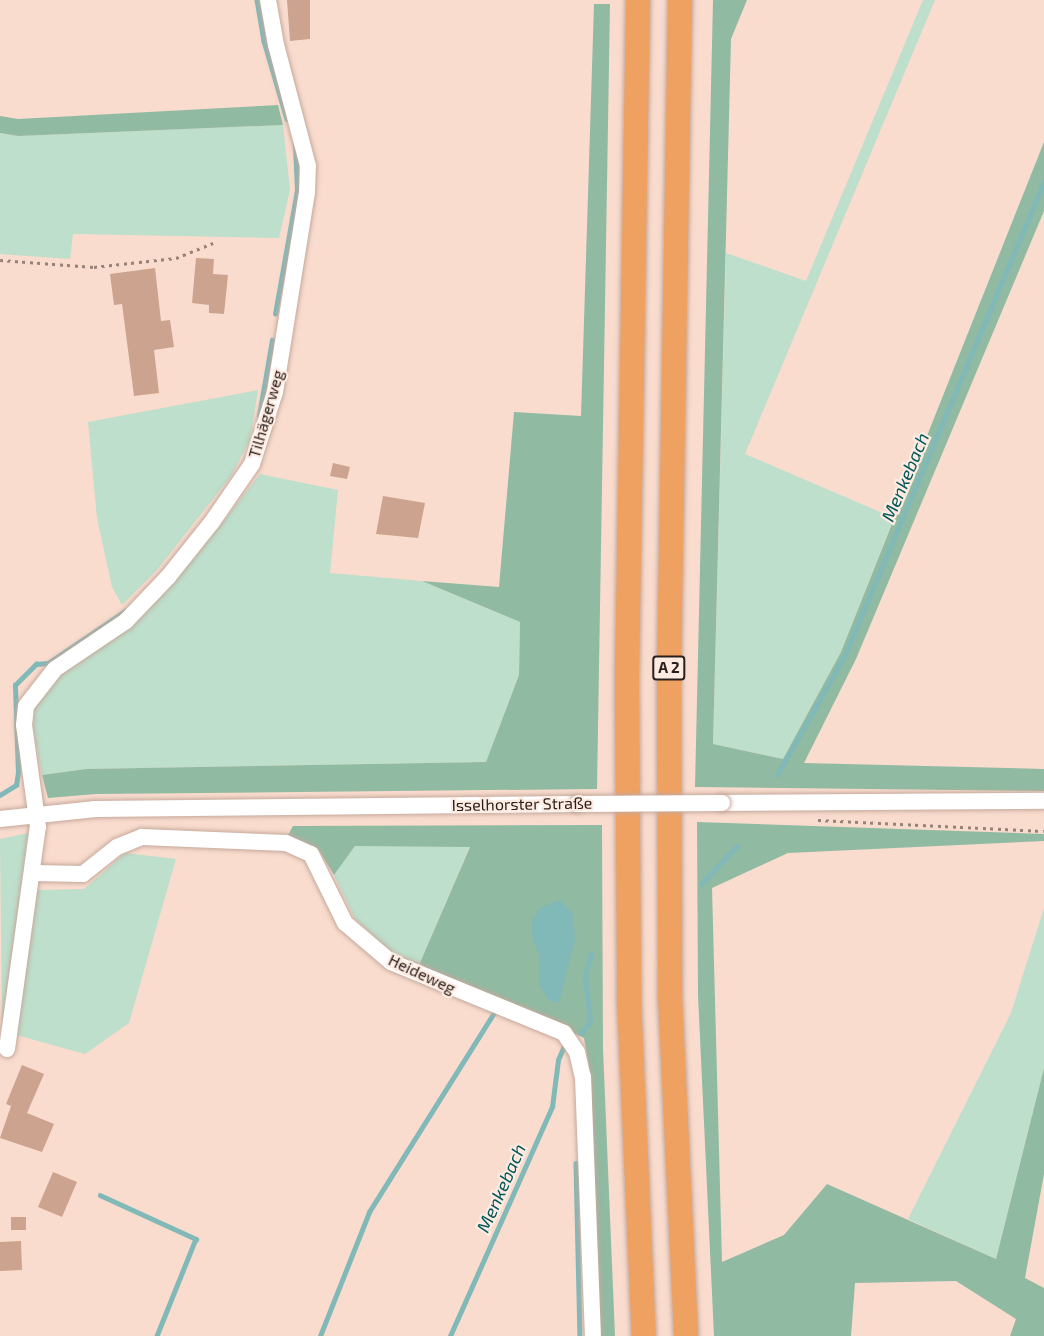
<!DOCTYPE html>
<html>
<head>
<meta charset="utf-8">
<style>
	body { margin:0 }
	#map { position:relative; width:1044px; height:1336px; overflow:hidden; background:#f9dcce; font-family:"Exo 2",sans-serif }
	div>[style] { position:absolute }
	.green>* { inset:0; background:#bddfcb }
	.forest>* { inset:0; background:#90baa2 }
	.water>* { inset:0; background:#81b8b8 }
	.stream>* { height:4.5px; margin:-2.25px; padding:0 2.25px; transform-origin:2.25px; border-radius:2.25px; background:#81b8b8 }
	.building>* { inset:0; background:#cca38e }
	.path>* { height:3px; margin-top:-1.5px; transform-origin:0; background:repeating-linear-gradient(90deg,#978279 0 3px,transparent 0 7.5px) }
	.roads { filter:drop-shadow(0 0 2px #c5a99c) drop-shadow(0 0 2px #c5a99c) }
	.minor>* { height:16px; margin:-8px; padding:0 8px; transform-origin:8px; border-radius:8px; background:#fff }
	.highway>* { height:24px; margin:-12px; padding:0 12px; transform-origin:12px; border-radius:12px; background:#efa162 }
	.bridges { filter:drop-shadow(0 0 2px #c5a99c) drop-shadow(0 0 2px #c5a99c) }
	.minor-bridge>* { height:16px; margin:-8px; padding:0 8px; transform-origin:8px; border-radius:8px; background:#fff }
	span { translate:-50% -50%; white-space:nowrap; text-align:center; line-height:1.15; -webkit-text-stroke:4.5px #feece3; paint-order:stroke }
	.shield-label span { padding:2px 4px; background:#feece3; border:2px solid; border-radius:4px; -webkit-text-stroke-width:0 }
	.shield-label { font-size:15px; color:#2a1f1a; font-weight:700 }
	.street-label { font-size:16px; color:#2a1f1a }
	.water-label { font-size:18px; color:#035758; font-style:italic }
</style>
</head>
<body>
<div id="map">
	<div class="green">
		<div style="clip-path:polygon(923px 0,935px 0,745px 454px,894px 518px,841px 652px,783px 759px,713px 744px,726px 253px,806px 281px)"></div>
		<div style="clip-path:polygon(283px 125px,290px 190px,279px 238px,73px 234px,70px 259px,0 254px,0 133px,18px 136px)"></div>
		<div style="clip-path:polygon(258px 390px,250px 440px,231px 476px,156px 571px,122px 605px,112px 587px,97px 518px,88px 422px)"></div>
		<div style="clip-path:polygon(260px 474px,338px 490px,330px 573px,422px 581px,520px 622px,519px 675px,486px 762px,86px 769px,42px 775px,33px 728px,34px 709px,42px 690px,218px 528px)"></div>
		<div style="clip-path:polygon(28px 833px,32px 849px,2px 1030px,0 839px)"></div>
		<div style="clip-path:polygon(355px 846px,470px 846px,419px 965px,394px 955px,355px 919px,334px 875px)"></div>
		<div style="clip-path:polygon(125px 853px,176px 859px,129px 1023px,85px 1054px,13px 1034px,37px 890px,84px 889px)"></div>
		<div style="clip-path:polygon(1044px 908px,1044px 1068px,996px 1259px,908px 1219px,1011px 1013px)"></div>
	</div>
	<div class="forest">
		<div style="clip-path:polygon(713px 0,747px 0,731px 39px,713px 744px,783px 759px,841px 652px,1044px 142px,1044px 211px,856px 659px,804px 763px,1044px 769px,1044px 791px,695px 787px)"></div>
		<div style="clip-path:polygon(594px 4px,610px 4px,597px 789px,96px 794px,48px 798px,42px 775px,86px 769px,486px 762px,519px 675px,520px 622px,422px 581px,499px 587px,514px 412px,581px 416px)"></div>
		<div style="clip-path:polygon(278px 105px,283px 125px,18px 136px,0 133px,0 116px,18px 119px)"></div>
		<div style="clip-path:polygon(697px 822px,1044px 834px,1044px 841px,788px 853px,712px 888px,722px 1262px,784px 1235px,827px 1184px,996px 1259px,1044px 1068px,1044px 1174px,1025px 1278px,1044px 1288px,1044px 1336px,1010px 1336px,1016px 1319px,956px 1281px,855px 1283px,851px 1336px,714px 1336px,698px 995px)"></div>
		<div style="clip-path:polygon(602px 825px,603px 1049px,615px 1336px,599px 1336px,591px 1079px,584px 1038px,419px 965px,470px 847px,355px 846px,334px 875px,318px 849px,288px 835px,293px 826px)"></div>
	</div>
	<div class="water">
		<div style="clip-path:polygon(560px 900px,573px 913px,575px 940px,559px 1003px,548px 1000px,539px 984px,539px 955px,532px 936px,532px 920px,541px 907px)"></div>
	</div>
	<div class="stream">
		<div style="left:257px;top:0;width:42px;rotate:80.3deg"></div>
		<div style="left:264px;top:41px;width:81px;rotate:73.6deg"></div>
		<div style="left:275px;top:314px;width:126px;rotate:-79.9deg"></div>
		<div style="left:297px;top:190px;width:45px;rotate:-92.5deg"></div>
		<div style="left:259px;top:416px;width:77px;rotate:-80.3deg"></div>
		<div style="left:777px;top:775px;width:136px;rotate:-60.4deg"></div>
		<div style="left:844px;top:657px;width:515px;rotate:-67.17deg"></div>
		<div style="left:0;top:795px;width:19px;rotate:-32deg"></div>
		<div style="left:16px;top:785px;width:12px;rotate:-81deg"></div>
		<div style="left:18px;top:773px;width:88px;rotate:-92deg"></div>
		<div style="left:15px;top:685px;width:30px;rotate:-45deg"></div>
		<div style="left:36px;top:664px;width:12px;rotate:-5deg"></div>
		<div style="left:48px;top:663px;width:93px;rotate:-34deg"></div>
		<div style="left:701px;top:884px;width:52px;rotate:-46.5deg"></div>
		<div style="left:581px;top:1033px;width:15px;rotate:-53deg"></div>
		<div style="left:590px;top:1021px;width:45px;rotate:-96.3deg"></div>
		<div style="left:585px;top:976px;width:23px;rotate:-75deg"></div>
		<div style="left:576px;top:1163px;width:173px;rotate:88.7deg"></div>
		<div style="left:100px;top:1195px;width:106px;rotate:24.6deg"></div>
		<div style="left:196px;top:1239px;width:105px;rotate:111.9deg"></div>
		<div style="left:320px;top:1336px;width:133px;rotate:-68.4deg"></div>
		<div style="left:369px;top:1212px;width:235px;rotate:-57.9deg"></div>
		<div style="left:450px;top:1336px;width:251px;rotate:-66deg"></div>
		<div style="left:552px;top:1107px;width:47px;rotate:-82.7deg"></div>
		<div style="left:558px;top:1060px;width:13px;rotate:-67deg"></div>
	</div>
	<div class="building">
		<div style="clip-path:polygon(287px 0,310px 0,310px 39px,290px 41px)"></div>
		<div style="clip-path:polygon(196px 258px,214px 259px,213px 274px,228px 275px,224px 314px,209px 313px,209px 305px,192px 303px)"></div>
		<div style="clip-path:polygon(155px 268px,161px 321px,170px 320px,174px 347px,154px 350px,159px 393px,134px 396px,122px 304px,114px 305px,110px 274px)"></div>
		<div style="clip-path:polygon(333px 463px,350px 467px,347px 479px,330px 476px)"></div>
		<div style="clip-path:polygon(383px 496px,425px 503px,418px 538px,376px 534px)"></div>
		<div style="clip-path:polygon(22px 1065px,44px 1074px,27px 1113px,54px 1124px,42px 1152px,0 1138px,11px 1106px,6px 1104px)"></div>
		<div style="clip-path:polygon(53px 1172px,77px 1182px,62px 1217px,38px 1207px)"></div>
		<div style="clip-path:polygon(11px 1217px,26px 1217px,26px 1230px,11px 1230px)"></div>
		<div style="clip-path:polygon(21px 1241px,22px 1270px,0 1271px,0 1242px)"></div>
	</div>
	<div class="path">
		<div style="left:0;top:260px;width:94px;rotate:4.3deg"></div>
		<div style="left:94px;top:267px;width:82px;rotate:-6.3deg"></div>
		<div style="left:176px;top:258px;width:40px;rotate:-22deg"></div>
		<div style="left:818px;top:820px;width:226px;rotate:2.8deg"></div>
	</div>
	<div class="roads">
		<div class="minor">
			<div style="left:722px;top:803px;width:322px;rotate:-0.4deg"></div>
			<div style="left:0;top:819px;width:96px;rotate:-6deg"></div>
			<div style="left:95px;top:809px;width:482px;rotate:-0.6deg"></div>
			<div style="left:33px;top:873px;width:50px;rotate:1.1deg"></div>
			<div style="left:83px;top:874px;width:43px;rotate:-38.5deg"></div>
			<div style="left:117px;top:847px;width:27px;rotate:-22deg"></div>
			<div style="left:142px;top:837px;width:144px;rotate:2.4deg"></div>
			<div style="left:286px;top:843px;width:27px;rotate:24deg"></div>
			<div style="left:311px;top:854px;width:77px;rotate:63.8deg"></div>
			<div style="left:345px;top:923px;width:60px;rotate:40.3deg"></div>
			<div style="left:391px;top:962px;width:187px;rotate:22.3deg"></div>
			<div style="left:564px;top:1033px;width:23px;rotate:56deg"></div>
			<div style="left:577px;top:1052px;width:26px;rotate:77deg"></div>
			<div style="left:583px;top:1077px;width:259px;rotate:87.8deg"></div>
			<div style="left:7px;top:1049px;width:224px;rotate:-82.1deg"></div>
			<div style="left:38px;top:827px;width:103px;rotate:-97.8deg"></div>
			<div style="left:24px;top:725px;width:19px;rotate:-84deg"></div>
			<div style="left:26px;top:706px;width:47px;rotate:-51.9deg"></div>
			<div style="left:55px;top:669px;width:86px;rotate:-34.1deg"></div>
			<div style="left:126px;top:621px;width:61px;rotate:-46.3deg"></div>
			<div style="left:168px;top:577px;width:70px;rotate:-51.3deg"></div>
			<div style="left:212px;top:522px;width:70px;rotate:-55.4deg"></div>
			<div style="left:252px;top:464px;width:76px;rotate:-72.3deg"></div>
			<div style="left:275px;top:392px;width:202px;rotate:-80.9deg"></div>
			<div style="left:307px;top:193px;width:27px;rotate:-88deg"></div>
			<div style="left:308px;top:166px;width:125px;rotate:-104.8deg"></div>
			<div style="left:276px;top:45px;width:46px;rotate:-100.1deg"></div>
		</div>
		<div class="highway">
			<div style="left:638px;top:0;width:681px;rotate:90.93deg"></div>
			<div style="left:627px;top:681px;width:317px;rotate:89.6deg"></div>
			<div style="left:629px;top:998px;width:338px;rotate:87.5deg"></div>
			<div style="left:680px;top:0;width:668px;rotate:90.94deg"></div>
			<div style="left:669px;top:668px;width:327px;rotate:89.8deg"></div>
			<div style="left:670px;top:995px;width:341px;rotate:87.3deg"></div>
		</div>
	</div>
	<div class="bridges">
		<div class="minor-bridge">
			<div style="left:577px;top:804px;width:145px;rotate:-0.4deg"></div>
		</div>
	</div>
	<div class="shield-label">
		<span style="left:669px;top:668px">A 2</span>
	</div>
	<div class="street-label">
		<span style="left:266px;top:414px;rotate:-74deg">Tilhägerweg</span>
		<span style="left:522px;top:804px;rotate:-1deg">Isselhorster Straße</span>
		<span style="left:422px;top:974px;rotate:25deg">Heideweg</span>
	</div>
	<div class="water-label">
		<span style="left:905px;top:477px;rotate:-67deg">Menkebach</span>
		<span style="left:501px;top:1188px;rotate:-66deg">Menkebach</span>
	</div>
</div>
</body>
</html>
